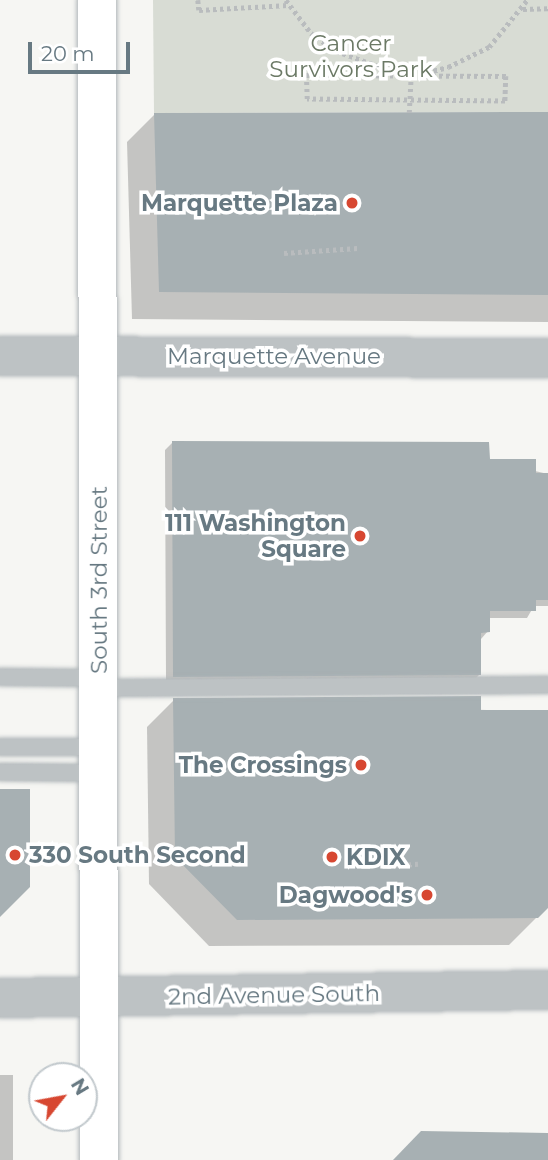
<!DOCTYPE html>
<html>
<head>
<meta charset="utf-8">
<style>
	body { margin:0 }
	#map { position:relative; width:548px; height:1160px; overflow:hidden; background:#f6f6f3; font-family:Montserrat,sans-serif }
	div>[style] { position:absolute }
	.green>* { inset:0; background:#d8dcd4 }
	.shadow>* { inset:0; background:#0003 }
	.building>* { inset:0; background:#a7b0b3 }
	.path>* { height:4.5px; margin-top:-2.25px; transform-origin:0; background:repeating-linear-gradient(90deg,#b9bcbe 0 3.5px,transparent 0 7px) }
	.roads { filter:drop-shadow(0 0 2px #b2b8bb) drop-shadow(0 0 2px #b2b8bb) }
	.service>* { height:16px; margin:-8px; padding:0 8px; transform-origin:8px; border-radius:8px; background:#bdc2c4 }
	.tertiary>* { height:38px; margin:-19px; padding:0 19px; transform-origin:19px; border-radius:19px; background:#bdc2c4 }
	.secondary>* { height:38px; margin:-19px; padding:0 19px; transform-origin:19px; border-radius:19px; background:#fff }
	.dots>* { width:19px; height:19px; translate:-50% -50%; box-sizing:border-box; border:4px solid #fff; border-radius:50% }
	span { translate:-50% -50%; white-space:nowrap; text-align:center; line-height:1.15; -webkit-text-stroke:7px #fff; paint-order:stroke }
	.park-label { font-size:23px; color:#6b7965 }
	.poi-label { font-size:23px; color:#677982; font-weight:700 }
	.right { translate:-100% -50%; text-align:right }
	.left { translate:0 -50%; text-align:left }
	.street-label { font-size:23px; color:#677982 }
	.north { position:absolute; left:28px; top:1062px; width:70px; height:70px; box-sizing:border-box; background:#fff; border:2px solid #c2c9cd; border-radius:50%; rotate:59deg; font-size:19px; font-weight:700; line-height:28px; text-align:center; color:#677982 }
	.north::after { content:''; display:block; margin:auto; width:24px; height:32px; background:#d74731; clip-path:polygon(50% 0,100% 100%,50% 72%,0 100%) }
	.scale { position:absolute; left:28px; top:42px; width:102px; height:32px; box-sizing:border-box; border:4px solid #677982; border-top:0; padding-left:9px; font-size:21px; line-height:24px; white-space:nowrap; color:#677982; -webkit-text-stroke:5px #fff; paint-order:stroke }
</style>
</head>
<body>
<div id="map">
	<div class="green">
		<div style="clip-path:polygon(153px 0,548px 0,548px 112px,154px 113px)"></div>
	</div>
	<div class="shadow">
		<div style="clip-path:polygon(548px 114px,548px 322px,132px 319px,127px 142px,154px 115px)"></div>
		<div style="clip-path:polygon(172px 443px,488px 460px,548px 474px,548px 606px,534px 606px,527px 618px,488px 618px,488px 631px,481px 639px,480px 674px,473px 681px,166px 683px,165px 450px)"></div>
		<div style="clip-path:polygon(174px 700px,548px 712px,548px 906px,509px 945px,209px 946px,149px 884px,147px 727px)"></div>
		<div style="clip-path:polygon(0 1075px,13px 1075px,13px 1160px,0 1160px)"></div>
	</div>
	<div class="building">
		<div style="clip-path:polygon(548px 112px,548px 295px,159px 292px,154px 113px)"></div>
		<div style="clip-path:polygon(172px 441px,489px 442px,490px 459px,536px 459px,536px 473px,548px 473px,548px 600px,536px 600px,536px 611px,490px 611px,490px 632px,481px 633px,481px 675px,173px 677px)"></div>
		<div style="clip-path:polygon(481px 696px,481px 710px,548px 710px,548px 908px,538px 918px,237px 920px,175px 857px,173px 698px)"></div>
		<div style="clip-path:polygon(0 789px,30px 789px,30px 887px,0 917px)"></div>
		<div style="clip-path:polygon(421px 1131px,548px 1133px,548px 1160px,393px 1160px)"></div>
	</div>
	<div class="path">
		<div style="left:198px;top:0;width:10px;rotate:84deg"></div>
		<div style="left:199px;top:10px;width:89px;rotate:-3.2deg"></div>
		<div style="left:286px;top:0;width:41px;rotate:52.9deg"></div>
		<div style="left:311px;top:33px;width:31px;rotate:36deg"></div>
		<div style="left:336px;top:51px;width:66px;rotate:19.5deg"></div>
		<div style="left:523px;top:9px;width:25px;rotate:-2deg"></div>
		<div style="left:420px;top:74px;width:29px;rotate:-14deg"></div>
		<div style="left:448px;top:67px;width:46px;rotate:-26deg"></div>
		<div style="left:489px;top:47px;width:60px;rotate:-51deg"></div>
		<div style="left:306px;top:75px;width:200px;rotate:0.3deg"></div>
		<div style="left:506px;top:76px;width:25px;rotate:92deg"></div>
		<div style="left:505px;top:101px;width:198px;rotate:-179.4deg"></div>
		<div style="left:307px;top:99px;width:24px;rotate:-92deg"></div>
		<div style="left:409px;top:113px;width:37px;rotate:-87deg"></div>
		<div style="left:284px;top:253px;width:74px;rotate:-3.9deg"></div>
		<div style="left:387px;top:866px;width:31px;rotate:-4deg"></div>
	</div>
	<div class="roads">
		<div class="service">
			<div style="left:0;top:677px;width:99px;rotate:0.6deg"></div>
			<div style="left:99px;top:688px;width:449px;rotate:-0.4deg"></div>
			<div style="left:0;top:747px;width:99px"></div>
			<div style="left:0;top:772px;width:99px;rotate:0.6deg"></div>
		</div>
		<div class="tertiary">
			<div style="left:0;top:356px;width:548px;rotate:0.21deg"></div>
			<div style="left:0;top:998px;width:548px;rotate:-0.84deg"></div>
		</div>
		<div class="secondary">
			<div style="left:97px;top:0;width:1160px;rotate:89.9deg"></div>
		</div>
	</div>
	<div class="dots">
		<div style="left:352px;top:203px;background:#d74731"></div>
		<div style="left:360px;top:536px;background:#d74731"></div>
		<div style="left:361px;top:765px;background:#d74731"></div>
		<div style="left:15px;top:855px;background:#d74731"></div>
		<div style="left:332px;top:857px;background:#d74731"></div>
		<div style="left:427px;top:895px;background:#d74731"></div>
	</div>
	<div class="park-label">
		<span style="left:351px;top:56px">Cancer<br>Survivors Park</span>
	</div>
	<div class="poi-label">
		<span class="right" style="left:338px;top:203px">Marquette Plaza</span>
		<span class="right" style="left:346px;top:536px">111 Washington<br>Square</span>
		<span class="right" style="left:347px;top:765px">The Crossings</span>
		<span class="left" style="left:29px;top:855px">330 South Second</span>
		<span class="left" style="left:346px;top:857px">KDIX</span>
		<span class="right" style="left:413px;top:895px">Dagwood's</span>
	</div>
	<div class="street-label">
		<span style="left:274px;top:356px">Marquette Avenue</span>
		<span style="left:99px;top:580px;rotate:-90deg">South 3rd Street</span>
		<span style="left:274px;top:995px;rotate:-1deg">2nd Avenue South</span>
	</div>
	<div class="north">N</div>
	<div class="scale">20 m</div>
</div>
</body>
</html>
